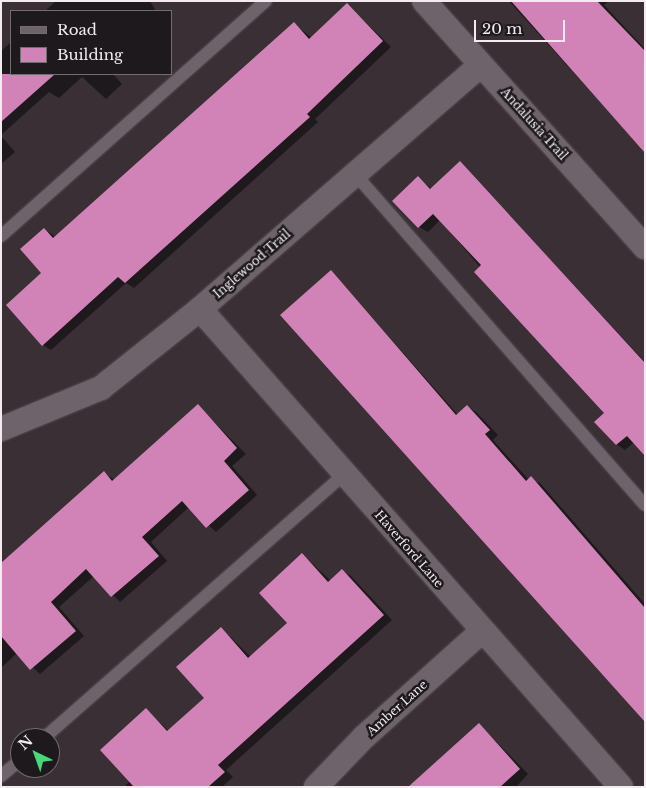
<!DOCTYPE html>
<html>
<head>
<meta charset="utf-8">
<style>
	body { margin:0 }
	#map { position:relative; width:646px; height:788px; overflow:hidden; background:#392f35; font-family:"Libre Baskerville",serif }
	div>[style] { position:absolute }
	.shadow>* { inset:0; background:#0007 }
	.building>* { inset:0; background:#d183b7 }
	.roads { filter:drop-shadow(0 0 1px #574e54) drop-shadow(0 0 1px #574e54) }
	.service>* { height:12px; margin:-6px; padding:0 6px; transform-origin:6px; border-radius:6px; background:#6e636a }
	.minor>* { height:24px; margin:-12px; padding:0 12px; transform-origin:12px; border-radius:12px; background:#6e636a }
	span { translate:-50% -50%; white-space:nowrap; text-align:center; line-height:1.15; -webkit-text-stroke:5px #1d191c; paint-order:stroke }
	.street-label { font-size:12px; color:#f2ebef }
	.frame { position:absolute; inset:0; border:2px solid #f2ebef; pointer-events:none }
	.legend { position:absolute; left:10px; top:10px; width:162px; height:65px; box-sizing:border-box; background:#1d191c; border:1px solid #726d70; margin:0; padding:6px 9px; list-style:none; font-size:15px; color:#f2ebef }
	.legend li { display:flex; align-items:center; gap:10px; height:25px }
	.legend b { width:25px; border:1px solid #726d70 }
	.north { position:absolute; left:10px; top:728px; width:50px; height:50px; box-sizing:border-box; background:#1d191c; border:1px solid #726d70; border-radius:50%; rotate:318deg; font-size:14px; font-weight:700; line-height:20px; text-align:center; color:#f2ebef }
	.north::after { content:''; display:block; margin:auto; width:18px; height:22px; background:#48d779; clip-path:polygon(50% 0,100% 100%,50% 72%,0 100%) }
	.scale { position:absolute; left:474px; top:20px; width:91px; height:22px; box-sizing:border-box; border:2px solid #f2ebef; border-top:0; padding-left:6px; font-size:15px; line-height:18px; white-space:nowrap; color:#f2ebef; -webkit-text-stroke:4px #1d191c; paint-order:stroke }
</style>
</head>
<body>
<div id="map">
	<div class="shadow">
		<div style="clip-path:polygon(56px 1px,150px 1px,156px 11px,45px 11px)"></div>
		<div style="clip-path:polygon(509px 1px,609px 1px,604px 5px,645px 49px,645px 152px)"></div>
		<div style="clip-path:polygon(347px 4px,391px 47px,315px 119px,318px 122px,134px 288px,126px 283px,51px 350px,43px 345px,44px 229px,56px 237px,294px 24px,312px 38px)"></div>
		<div style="clip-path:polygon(11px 42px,11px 74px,113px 74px,122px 84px,106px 99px,82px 77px,59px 98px,49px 92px,1px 135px,1px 51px)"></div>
		<div style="clip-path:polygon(1px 136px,15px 152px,1px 164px)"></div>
		<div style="clip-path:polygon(460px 163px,645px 362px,645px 454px,634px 442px,625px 450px,616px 444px,605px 414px,440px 220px,428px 232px,419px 227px,418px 178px,432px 189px)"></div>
		<div style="clip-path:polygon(331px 271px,458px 415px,467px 406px,476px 412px,498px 435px,493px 440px,529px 480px,540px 483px,645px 604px,645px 717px)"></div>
		<div style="clip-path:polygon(198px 406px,246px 454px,232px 466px,257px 495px,216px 532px,189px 507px,151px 542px,167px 561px,120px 602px,94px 576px,59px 607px,84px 636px,40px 674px,17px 653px,1px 668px,1px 565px,104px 473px,115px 480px)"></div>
		<div style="clip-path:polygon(303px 555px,331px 581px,342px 571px,351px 576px,392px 620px,226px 770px,233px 777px,222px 787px,124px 787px,130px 781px,146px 710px,169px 731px,206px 698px,221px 628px,251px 657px,288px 623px)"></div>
		<div style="clip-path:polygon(479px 724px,528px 774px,516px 787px,412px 787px)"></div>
	</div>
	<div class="building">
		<div style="clip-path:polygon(511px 1px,597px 1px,645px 51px,645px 153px)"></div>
		<div style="clip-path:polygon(347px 3px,383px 41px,307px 114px,310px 117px,125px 283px,118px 277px,42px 346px,6px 305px,41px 273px,20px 249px,44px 228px,53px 238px,294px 22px,309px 39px)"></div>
		<div style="clip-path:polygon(1px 74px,55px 74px,1px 122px)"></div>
		<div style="clip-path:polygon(460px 161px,645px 363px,645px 456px,627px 436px,616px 445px,594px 422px,604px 413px,474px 272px,481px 265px,433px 214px,418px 228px,392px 201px,418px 176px,430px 189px)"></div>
		<div style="clip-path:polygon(331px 270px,456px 415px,467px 405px,490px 430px,485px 434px,526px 481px,531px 476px,645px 608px,645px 722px,280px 315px)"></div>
		<div style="clip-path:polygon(198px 404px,237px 448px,224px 461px,249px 490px,206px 528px,182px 501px,142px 537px,159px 556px,111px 597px,86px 569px,51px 602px,76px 631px,30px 670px,1px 636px,1px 563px,104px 471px,112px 481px)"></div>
		<div style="clip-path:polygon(302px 553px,328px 582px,342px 569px,384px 615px,218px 765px,225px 772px,208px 787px,134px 787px,100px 750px,146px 708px,167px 731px,204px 698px,176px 667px,221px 627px,248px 658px,287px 623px,259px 593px)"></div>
		<div style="clip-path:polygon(479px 723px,520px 769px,500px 787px,408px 787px)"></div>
	</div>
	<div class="roads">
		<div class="service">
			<div style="left:355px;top:174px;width:440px;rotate:48.8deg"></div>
			<div style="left:1px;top:236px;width:354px;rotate:-41.6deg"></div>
			<div style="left:44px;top:738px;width:400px;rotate:-41.3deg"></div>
			<div style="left:1px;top:776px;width:25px;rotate:-40deg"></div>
		</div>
		<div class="minor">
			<div style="left:424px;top:1px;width:331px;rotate:48.1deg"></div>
			<div style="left:200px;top:309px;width:637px;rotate:48.63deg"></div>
			<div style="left:1px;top:429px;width:108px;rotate:-22.3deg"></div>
			<div style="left:101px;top:388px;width:127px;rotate:-38.6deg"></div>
			<div style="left:200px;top:309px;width:372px;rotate:-41deg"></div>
			<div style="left:316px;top:787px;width:69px;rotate:-46.2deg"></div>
			<div style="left:364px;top:737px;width:157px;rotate:-41.9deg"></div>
		</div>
	</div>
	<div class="street-label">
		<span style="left:534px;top:124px;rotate:48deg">Andalusia Trail</span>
		<span style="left:252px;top:264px;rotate:-41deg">Inglewood Trail</span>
		<span style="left:409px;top:549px;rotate:49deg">Haverford Lane</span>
		<span style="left:397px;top:708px;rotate:-42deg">Amber Lane</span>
	</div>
	<div class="frame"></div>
	<ul class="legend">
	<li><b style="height:6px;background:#6e636a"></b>Road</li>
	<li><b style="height:14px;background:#d183b7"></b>Building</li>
	</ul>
	<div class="north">N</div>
	<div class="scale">20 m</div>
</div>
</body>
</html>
